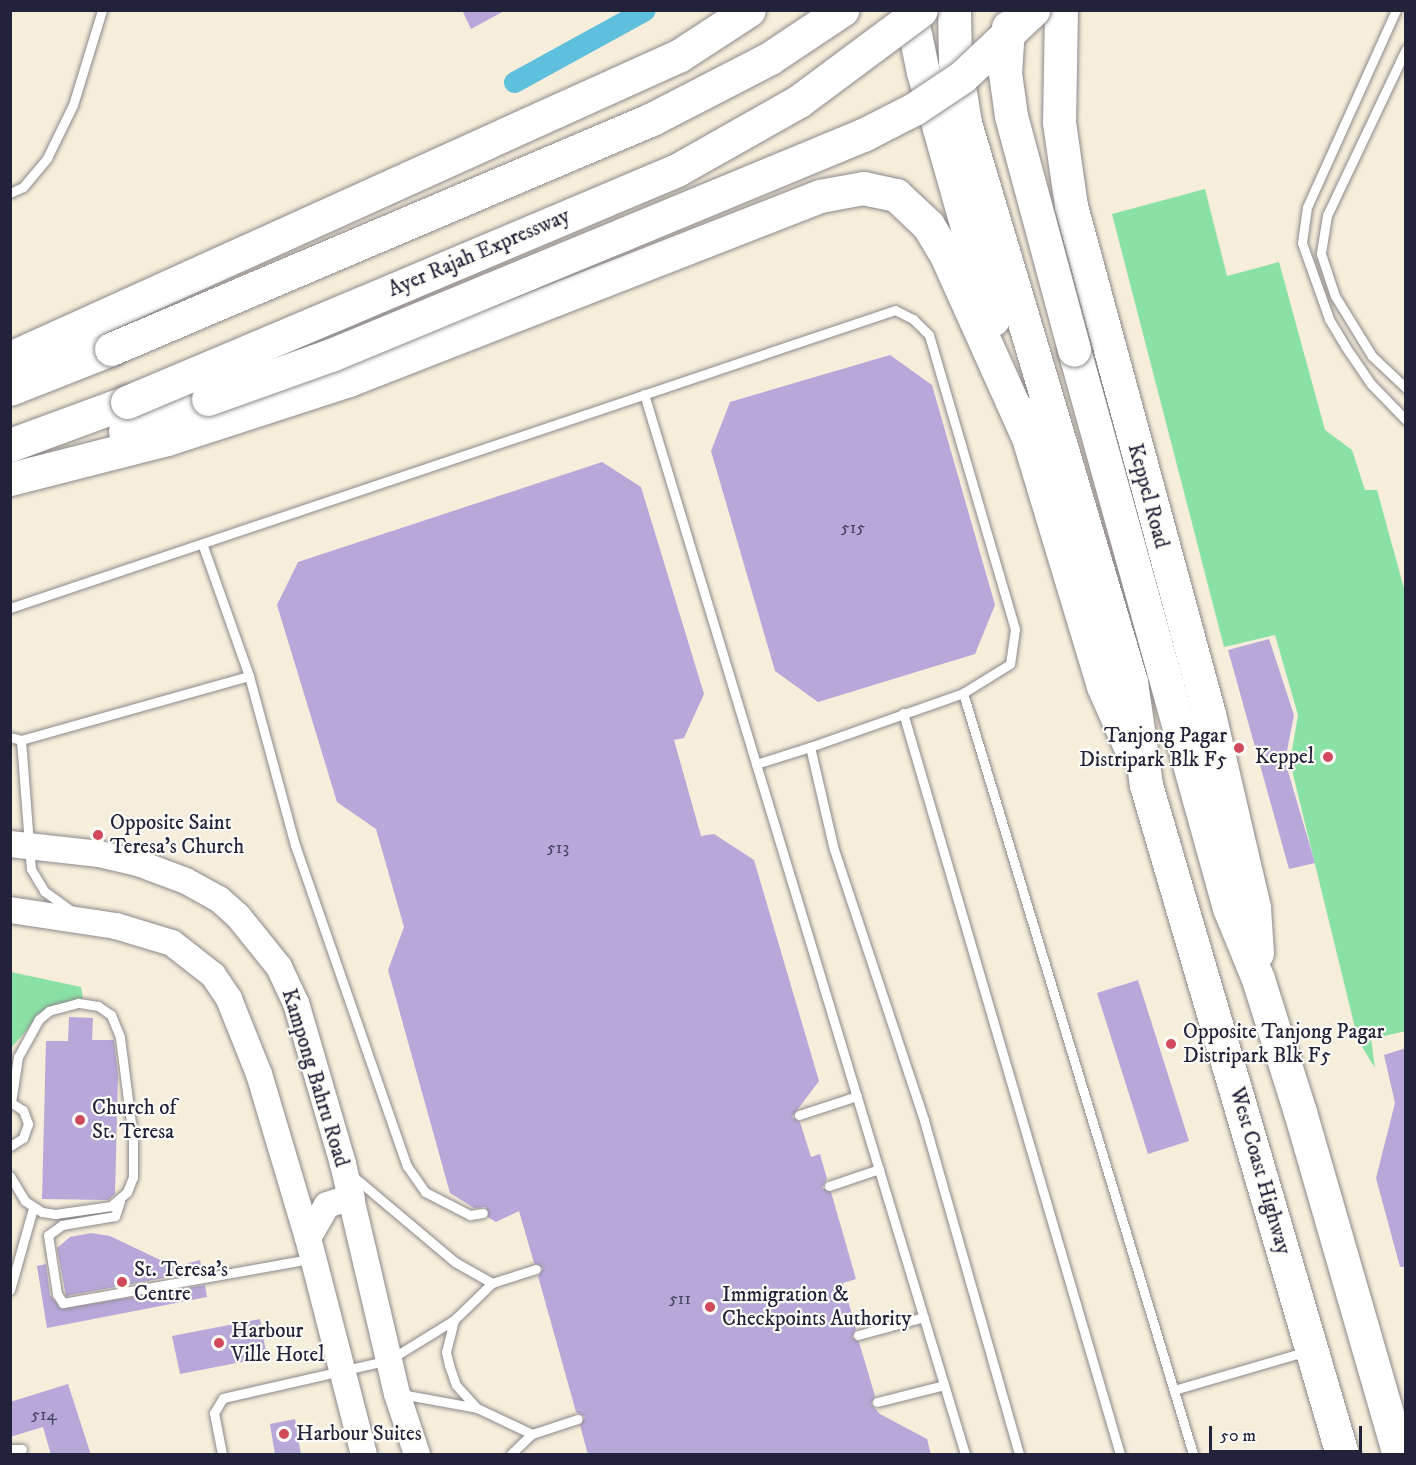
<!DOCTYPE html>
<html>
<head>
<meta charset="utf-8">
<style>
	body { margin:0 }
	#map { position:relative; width:1416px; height:1465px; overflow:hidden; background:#f6edda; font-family:"IM FELL DW Pica",serif }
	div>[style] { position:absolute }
	.green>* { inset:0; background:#8ae1a5 }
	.canal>* { height:21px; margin:-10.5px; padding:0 10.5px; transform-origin:10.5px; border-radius:10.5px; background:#5ec0dc }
	.building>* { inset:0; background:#b8a8da }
	.roads { filter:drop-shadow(0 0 2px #8c888a) drop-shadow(0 0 2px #8c888a) }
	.lane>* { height:9px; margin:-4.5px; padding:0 4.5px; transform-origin:4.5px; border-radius:4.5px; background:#fff }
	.secondary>* { height:26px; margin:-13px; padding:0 13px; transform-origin:13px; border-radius:13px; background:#fff }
	.highway>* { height:33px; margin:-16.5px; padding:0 16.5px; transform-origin:16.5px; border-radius:16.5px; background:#fff }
	.bridges { filter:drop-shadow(0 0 2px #8c888a) drop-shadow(0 0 2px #8c888a) }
	.highway-bridge>* { height:33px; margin:-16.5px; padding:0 16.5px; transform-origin:16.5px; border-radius:16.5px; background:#fff }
	.dots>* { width:16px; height:16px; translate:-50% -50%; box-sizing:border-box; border:3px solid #fdfcf7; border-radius:50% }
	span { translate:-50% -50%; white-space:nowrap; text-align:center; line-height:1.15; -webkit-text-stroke:4.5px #fdfcf7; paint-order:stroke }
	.number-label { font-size:18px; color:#484463 }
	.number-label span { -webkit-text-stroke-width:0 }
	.street-label { font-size:21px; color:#22223b }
	.poi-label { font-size:21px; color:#22223b }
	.right { translate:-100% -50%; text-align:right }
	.left { translate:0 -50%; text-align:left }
	.frame { position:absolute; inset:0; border:12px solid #22223b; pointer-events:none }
	.scale { position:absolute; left:1209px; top:1426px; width:153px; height:27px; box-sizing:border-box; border:3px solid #22223b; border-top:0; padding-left:8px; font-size:18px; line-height:21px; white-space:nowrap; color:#22223b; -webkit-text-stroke:4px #fdfcf7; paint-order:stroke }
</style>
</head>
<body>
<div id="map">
	<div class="green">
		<div style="clip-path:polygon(1205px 189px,1227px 276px,1279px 262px,1325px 430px,1352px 450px,1365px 490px,1377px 490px,1405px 592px,1406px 1031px,1371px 1039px,1375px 1068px,1358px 1040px,1290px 762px,1298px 715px,1275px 635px,1224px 647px,1112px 214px)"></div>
		<div style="clip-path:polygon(11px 972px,81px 987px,83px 1000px,46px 1008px,11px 1048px)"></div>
	</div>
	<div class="canal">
		<div style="left:514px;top:82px;width:149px;rotate:-28.8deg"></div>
	</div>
	<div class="building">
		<div style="clip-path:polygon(462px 10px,506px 10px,471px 29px)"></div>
		<div style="clip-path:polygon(890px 355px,932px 385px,995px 605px,975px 654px,818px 702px,775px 671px,711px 451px,730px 402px)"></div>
		<div style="clip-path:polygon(602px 462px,641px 487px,704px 694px,684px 738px,674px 740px,701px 836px,714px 834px,754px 860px,819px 1081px,792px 1117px,800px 1122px,811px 1157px,820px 1154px,827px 1179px,822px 1188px,831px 1192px,856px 1279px,843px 1283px,856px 1329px,852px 1337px,859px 1342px,875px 1396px,871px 1404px,880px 1414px,927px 1439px,931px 1455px,588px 1455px,580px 1425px,585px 1417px,576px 1412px,538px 1276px,543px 1268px,534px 1263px,519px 1211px,496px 1222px,488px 1217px,486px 1207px,474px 1208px,450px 1193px,388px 970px,404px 927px,376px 829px,337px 802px,277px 605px,298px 562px)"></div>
		<div style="clip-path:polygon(1269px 639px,1294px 715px,1285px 761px,1315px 863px,1289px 869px,1228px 650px)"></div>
		<div style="clip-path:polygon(1138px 980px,1189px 1141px,1148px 1154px,1097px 993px)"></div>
		<div style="clip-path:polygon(69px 1017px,93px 1018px,92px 1040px,114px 1040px,118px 1075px,115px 1194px,108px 1200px,42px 1199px,46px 1041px,68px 1041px)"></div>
		<div style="clip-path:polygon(1406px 1048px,1406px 1267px,1400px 1267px,1376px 1178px,1395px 1103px,1384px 1055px)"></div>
		<div style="clip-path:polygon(91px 1233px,110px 1236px,175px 1267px,200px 1260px,202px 1271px,66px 1296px,57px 1248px,70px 1237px)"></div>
		<div style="clip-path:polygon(46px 1264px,50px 1295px,61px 1309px,205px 1285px,207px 1297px,47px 1328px,37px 1266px)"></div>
		<div style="clip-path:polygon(260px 1319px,267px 1357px,180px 1374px,172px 1336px)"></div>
		<div style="clip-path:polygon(68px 1384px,91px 1455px,51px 1455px,43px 1427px,10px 1437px,10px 1402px)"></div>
		<div style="clip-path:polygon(295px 1419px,301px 1455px,275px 1455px,270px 1424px)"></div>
	</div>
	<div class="roads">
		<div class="lane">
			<div style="left:1396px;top:10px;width:216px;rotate:114.3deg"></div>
			<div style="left:1307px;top:207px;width:36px;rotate:98deg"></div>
			<div style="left:1302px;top:243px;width:81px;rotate:70.4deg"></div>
			<div style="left:1329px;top:319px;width:31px;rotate:59deg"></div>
			<div style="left:1345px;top:346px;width:46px;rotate:55.6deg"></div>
			<div style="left:1371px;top:384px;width:50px;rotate:45.8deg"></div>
			<div style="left:1406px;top:49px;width:184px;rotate:115.4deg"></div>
			<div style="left:1327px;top:215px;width:39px;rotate:99deg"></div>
			<div style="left:1321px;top:254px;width:44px;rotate:71.6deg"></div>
			<div style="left:1335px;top:296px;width:70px;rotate:58.3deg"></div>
			<div style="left:1372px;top:356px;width:47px;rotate:43.3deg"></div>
			<div style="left:10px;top:193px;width:14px;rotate:-25deg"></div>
			<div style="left:23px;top:187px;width:38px;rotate:-50deg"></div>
			<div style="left:47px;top:158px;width:59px;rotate:-63.9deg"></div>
			<div style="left:73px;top:105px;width:99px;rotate:-73deg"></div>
			<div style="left:644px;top:394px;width:1108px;rotate:73.15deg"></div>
			<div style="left:203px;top:546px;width:138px;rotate:70.5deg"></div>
			<div style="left:249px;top:676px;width:175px;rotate:74.8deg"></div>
			<div style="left:295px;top:845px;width:340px;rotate:70.8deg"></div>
			<div style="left:407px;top:1166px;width:32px;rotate:55deg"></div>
			<div style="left:425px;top:1192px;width:51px;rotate:27.1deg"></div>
			<div style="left:470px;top:1215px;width:13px;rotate:-9deg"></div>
			<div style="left:10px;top:608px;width:934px;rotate:-18.61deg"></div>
			<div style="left:895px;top:310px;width:20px;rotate:27deg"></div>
			<div style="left:913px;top:319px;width:23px;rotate:45deg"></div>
			<div style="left:929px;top:335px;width:306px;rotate:73.7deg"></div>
			<div style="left:1015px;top:629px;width:35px;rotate:98deg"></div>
			<div style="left:1010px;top:664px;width:55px;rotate:148.3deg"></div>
			<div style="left:903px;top:713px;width:772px;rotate:73.68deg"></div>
			<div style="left:10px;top:737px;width:11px;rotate:15deg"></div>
			<div style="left:21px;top:740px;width:237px;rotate:-15.7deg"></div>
			<div style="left:21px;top:740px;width:129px;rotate:85.6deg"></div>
			<div style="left:31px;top:869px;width:26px;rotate:59deg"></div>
			<div style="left:44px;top:891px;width:37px;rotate:36deg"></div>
			<div style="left:756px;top:764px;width:57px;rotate:-17.5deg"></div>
			<div style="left:10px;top:1102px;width:15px;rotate:32deg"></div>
			<div style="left:23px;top:1110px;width:15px;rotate:70deg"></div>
			<div style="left:28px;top:1124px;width:15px;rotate:110deg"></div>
			<div style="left:23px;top:1138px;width:15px;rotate:148deg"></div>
			<div style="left:799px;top:1115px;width:61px;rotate:-18.1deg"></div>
			<div style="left:10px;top:1176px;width:29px;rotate:59deg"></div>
			<div style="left:25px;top:1201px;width:20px;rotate:33deg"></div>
			<div style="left:42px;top:1212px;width:13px;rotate:9deg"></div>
			<div style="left:55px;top:1214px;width:57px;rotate:-8.1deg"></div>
			<div style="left:111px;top:1206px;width:21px;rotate:-41deg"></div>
			<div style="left:127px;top:1192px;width:16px;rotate:-68deg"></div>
			<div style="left:133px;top:1177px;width:38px;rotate:-90deg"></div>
			<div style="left:133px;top:1139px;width:103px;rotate:-97.3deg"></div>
			<div style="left:120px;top:1037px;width:24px;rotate:-112deg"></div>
			<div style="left:111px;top:1015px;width:16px;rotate:-145deg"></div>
			<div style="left:98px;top:1006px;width:20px;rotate:-171deg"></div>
			<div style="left:78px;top:1003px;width:30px;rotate:165deg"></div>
			<div style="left:49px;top:1011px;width:13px;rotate:141deg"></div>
			<div style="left:39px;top:1019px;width:43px;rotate:118.9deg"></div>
			<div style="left:18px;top:1057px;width:46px;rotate:98.8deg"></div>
			<div style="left:354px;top:1177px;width:132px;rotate:40.1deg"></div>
			<div style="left:455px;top:1262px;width:43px;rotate:29.6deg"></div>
			<div style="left:829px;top:1186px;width:53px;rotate:-18.8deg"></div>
			<div style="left:120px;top:1201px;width:16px;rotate:108deg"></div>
			<div style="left:115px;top:1216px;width:54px;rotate:170.4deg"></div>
			<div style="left:62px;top:1225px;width:17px;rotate:144deg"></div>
			<div style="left:48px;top:1235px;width:60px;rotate:81.3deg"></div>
			<div style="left:57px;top:1294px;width:11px;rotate:56deg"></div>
			<div style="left:63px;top:1303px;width:252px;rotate:-10.1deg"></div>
			<div style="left:10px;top:1290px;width:85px;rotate:-74.3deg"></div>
			<div style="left:454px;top:1320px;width:33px;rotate:104deg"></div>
			<div style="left:446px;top:1352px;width:13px;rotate:77deg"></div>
			<div style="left:449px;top:1365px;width:21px;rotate:71deg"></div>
			<div style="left:456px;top:1385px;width:31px;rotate:48deg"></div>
			<div style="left:858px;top:1335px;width:68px;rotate:-15.3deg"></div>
			<div style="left:1174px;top:1390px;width:139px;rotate:-16.3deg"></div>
			<div style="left:401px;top:1394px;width:77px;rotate:10.4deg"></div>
			<div style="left:477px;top:1408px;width:61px;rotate:25.3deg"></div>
			<div style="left:877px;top:1402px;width:69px;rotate:-14.2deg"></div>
			<div style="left:10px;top:1449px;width:12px"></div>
			<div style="left:222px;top:1454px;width:42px;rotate:-101deg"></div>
			<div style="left:214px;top:1413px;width:17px;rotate:-59deg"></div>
			<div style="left:223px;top:1398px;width:170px;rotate:-12.9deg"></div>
			<div style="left:389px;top:1360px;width:76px;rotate:-31.6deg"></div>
			<div style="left:454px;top:1320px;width:53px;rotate:-44.2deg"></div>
			<div style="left:492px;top:1283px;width:46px;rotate:-17.7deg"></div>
			<div style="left:511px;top:1454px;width:29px;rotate:-44deg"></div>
			<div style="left:532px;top:1434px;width:48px;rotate:-18.1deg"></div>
			<div style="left:1019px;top:1454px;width:347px;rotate:-105.9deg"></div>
			<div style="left:924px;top:1120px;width:285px;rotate:-108.4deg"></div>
			<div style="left:834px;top:850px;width:106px;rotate:-103.1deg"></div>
			<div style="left:810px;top:747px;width:162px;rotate:-19.4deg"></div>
			<div style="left:963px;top:693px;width:795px;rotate:73.18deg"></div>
		</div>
		<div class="secondary">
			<div style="left:10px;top:844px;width:90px;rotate:6.4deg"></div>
			<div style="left:99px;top:854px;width:40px;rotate:13deg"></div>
			<div style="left:138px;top:863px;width:51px;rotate:20.6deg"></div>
			<div style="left:186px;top:881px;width:38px;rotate:29deg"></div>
			<div style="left:219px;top:899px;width:25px;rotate:42deg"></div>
			<div style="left:238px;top:916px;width:65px;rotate:51.2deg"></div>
			<div style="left:279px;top:967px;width:40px;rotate:65deg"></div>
			<div style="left:296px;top:1003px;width:168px;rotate:73.7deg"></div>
			<div style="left:343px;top:1164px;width:236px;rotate:76.8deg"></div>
			<div style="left:397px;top:1394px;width:63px;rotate:71.6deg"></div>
			<div style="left:10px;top:910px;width:107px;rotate:8.6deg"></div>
			<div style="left:116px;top:926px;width:59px;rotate:16.9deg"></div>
			<div style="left:172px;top:943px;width:52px;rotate:38deg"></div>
			<div style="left:213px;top:975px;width:29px;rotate:56deg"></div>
			<div style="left:229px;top:999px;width:81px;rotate:68.2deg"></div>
			<div style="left:259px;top:1074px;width:171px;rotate:73.4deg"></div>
			<div style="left:308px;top:1238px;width:223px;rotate:75.5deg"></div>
			<div style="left:308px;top:1238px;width:38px;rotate:-60deg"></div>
			<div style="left:327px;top:1205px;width:26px;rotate:-18deg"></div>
		</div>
		<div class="highway">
			<div style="left:910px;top:10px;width:63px;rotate:78.2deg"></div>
			<div style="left:923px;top:72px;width:257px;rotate:74.2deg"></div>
			<div style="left:954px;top:10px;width:51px;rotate:88.9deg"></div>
			<div style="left:955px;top:61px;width:63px;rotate:80.8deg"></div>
			<div style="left:965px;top:123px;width:583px;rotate:73.46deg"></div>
			<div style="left:1131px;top:682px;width:104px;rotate:81.7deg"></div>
			<div style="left:1146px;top:785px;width:697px;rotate:73.67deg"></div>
			<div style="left:1061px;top:10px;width:112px;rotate:91deg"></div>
			<div style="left:1059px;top:122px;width:85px;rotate:81.9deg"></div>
			<div style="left:1071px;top:206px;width:526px;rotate:74.8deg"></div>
			<div style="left:1209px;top:714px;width:199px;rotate:76.9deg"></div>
			<div style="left:1254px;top:908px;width:45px;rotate:86.2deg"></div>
			<div style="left:1074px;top:350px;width:579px;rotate:74.48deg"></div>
			<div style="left:1229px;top:908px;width:77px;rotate:67.8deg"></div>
			<div style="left:1258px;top:979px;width:139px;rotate:72.5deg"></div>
			<div style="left:1300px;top:1112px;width:356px;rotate:73.9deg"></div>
			<div style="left:10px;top:358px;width:735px;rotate:-24.33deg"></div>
			<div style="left:680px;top:55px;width:82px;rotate:-33.1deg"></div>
			<div style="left:10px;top:389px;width:109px;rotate:-21.6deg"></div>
			<div style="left:1020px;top:411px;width:287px;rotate:73.2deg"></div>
			<div style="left:1103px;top:686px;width:67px;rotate:66.1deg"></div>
			<div style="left:125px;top:431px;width:89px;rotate:-21.1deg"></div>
			<div style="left:10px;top:445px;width:125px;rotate:-20.2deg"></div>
			<div style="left:10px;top:479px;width:162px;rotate:-14.3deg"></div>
			<div style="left:167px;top:439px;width:191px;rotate:-18deg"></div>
			<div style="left:349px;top:380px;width:506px;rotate:-21.34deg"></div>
			<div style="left:820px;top:196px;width:44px;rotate:-10.5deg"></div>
			<div style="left:863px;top:188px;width:34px;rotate:12deg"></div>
			<div style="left:896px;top:195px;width:44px;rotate:43.2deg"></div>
			<div style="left:928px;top:225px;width:35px;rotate:59deg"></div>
			<div style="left:946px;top:255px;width:195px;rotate:65.8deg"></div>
		</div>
	</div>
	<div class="bridges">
		<div class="highway-bridge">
			<div style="left:1008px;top:27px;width:46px;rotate:93.7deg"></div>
			<div style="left:1005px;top:73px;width:43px;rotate:82.1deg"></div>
			<div style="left:1011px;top:116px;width:242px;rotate:74.9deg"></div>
			<div style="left:111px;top:349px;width:588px;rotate:-23.03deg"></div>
			<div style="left:652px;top:119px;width:133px;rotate:-27.3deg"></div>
			<div style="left:770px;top:58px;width:87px;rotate:-33.7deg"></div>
			<div style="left:208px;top:399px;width:131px;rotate:-19.7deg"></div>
			<div style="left:331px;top:355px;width:576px;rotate:-22.47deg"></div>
			<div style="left:863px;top:135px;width:57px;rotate:-27deg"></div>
			<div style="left:914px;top:109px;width:58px;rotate:-33.7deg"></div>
			<div style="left:962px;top:77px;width:98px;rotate:-43.3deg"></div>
			<div style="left:127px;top:402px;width:597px;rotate:-22.87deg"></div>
			<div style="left:677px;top:170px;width:140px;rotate:-29.5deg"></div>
			<div style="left:799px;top:101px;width:152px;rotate:-36.7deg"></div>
		</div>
	</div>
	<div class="dots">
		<div style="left:1239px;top:748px;background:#d1495b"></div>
		<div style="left:1328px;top:757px;background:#d1495b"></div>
		<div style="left:98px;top:835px;background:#d1495b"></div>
		<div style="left:1171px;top:1044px;background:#d1495b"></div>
		<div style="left:80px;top:1120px;background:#d1495b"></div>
		<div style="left:122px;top:1282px;background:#d1495b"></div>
		<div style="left:710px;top:1307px;background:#d1495b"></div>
		<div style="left:219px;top:1343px;background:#d1495b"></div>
		<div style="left:284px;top:1434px;background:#d1495b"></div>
	</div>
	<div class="number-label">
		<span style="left:853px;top:528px">515</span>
		<span style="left:558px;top:848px">513</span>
		<span style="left:680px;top:1299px">511</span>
		<span style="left:44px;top:1415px">514</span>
	</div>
	<div class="street-label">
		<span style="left:479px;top:253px;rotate:-23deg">Ayer Rajah Expressway</span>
		<span style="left:1148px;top:496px;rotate:75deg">Keppel Road</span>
		<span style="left:315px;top:1078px;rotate:73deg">Kampong Bahru Road</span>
		<span style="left:1260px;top:1171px;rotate:74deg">West Coast Highway</span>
	</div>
	<div class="poi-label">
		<span class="right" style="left:1227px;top:748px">Tanjong Pagar<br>Distripark Blk F5</span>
		<span class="right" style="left:1314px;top:757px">Keppel</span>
		<span class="left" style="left:110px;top:835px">Opposite Saint<br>Teresa's Church</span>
		<span class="left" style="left:1183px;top:1044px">Opposite Tanjong Pagar<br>Distripark Blk F5</span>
		<span class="left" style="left:92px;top:1120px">Church of<br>St. Teresa</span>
		<span class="left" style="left:134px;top:1282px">St. Teresa's<br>Centre</span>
		<span class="left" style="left:722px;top:1307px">Immigration &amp;<br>Checkpoints Authority</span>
		<span class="left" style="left:231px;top:1343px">Harbour<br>Ville Hotel</span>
		<span class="left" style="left:296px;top:1434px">Harbour Suites</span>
	</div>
	<div class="frame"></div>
	<div class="scale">50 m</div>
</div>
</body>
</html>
